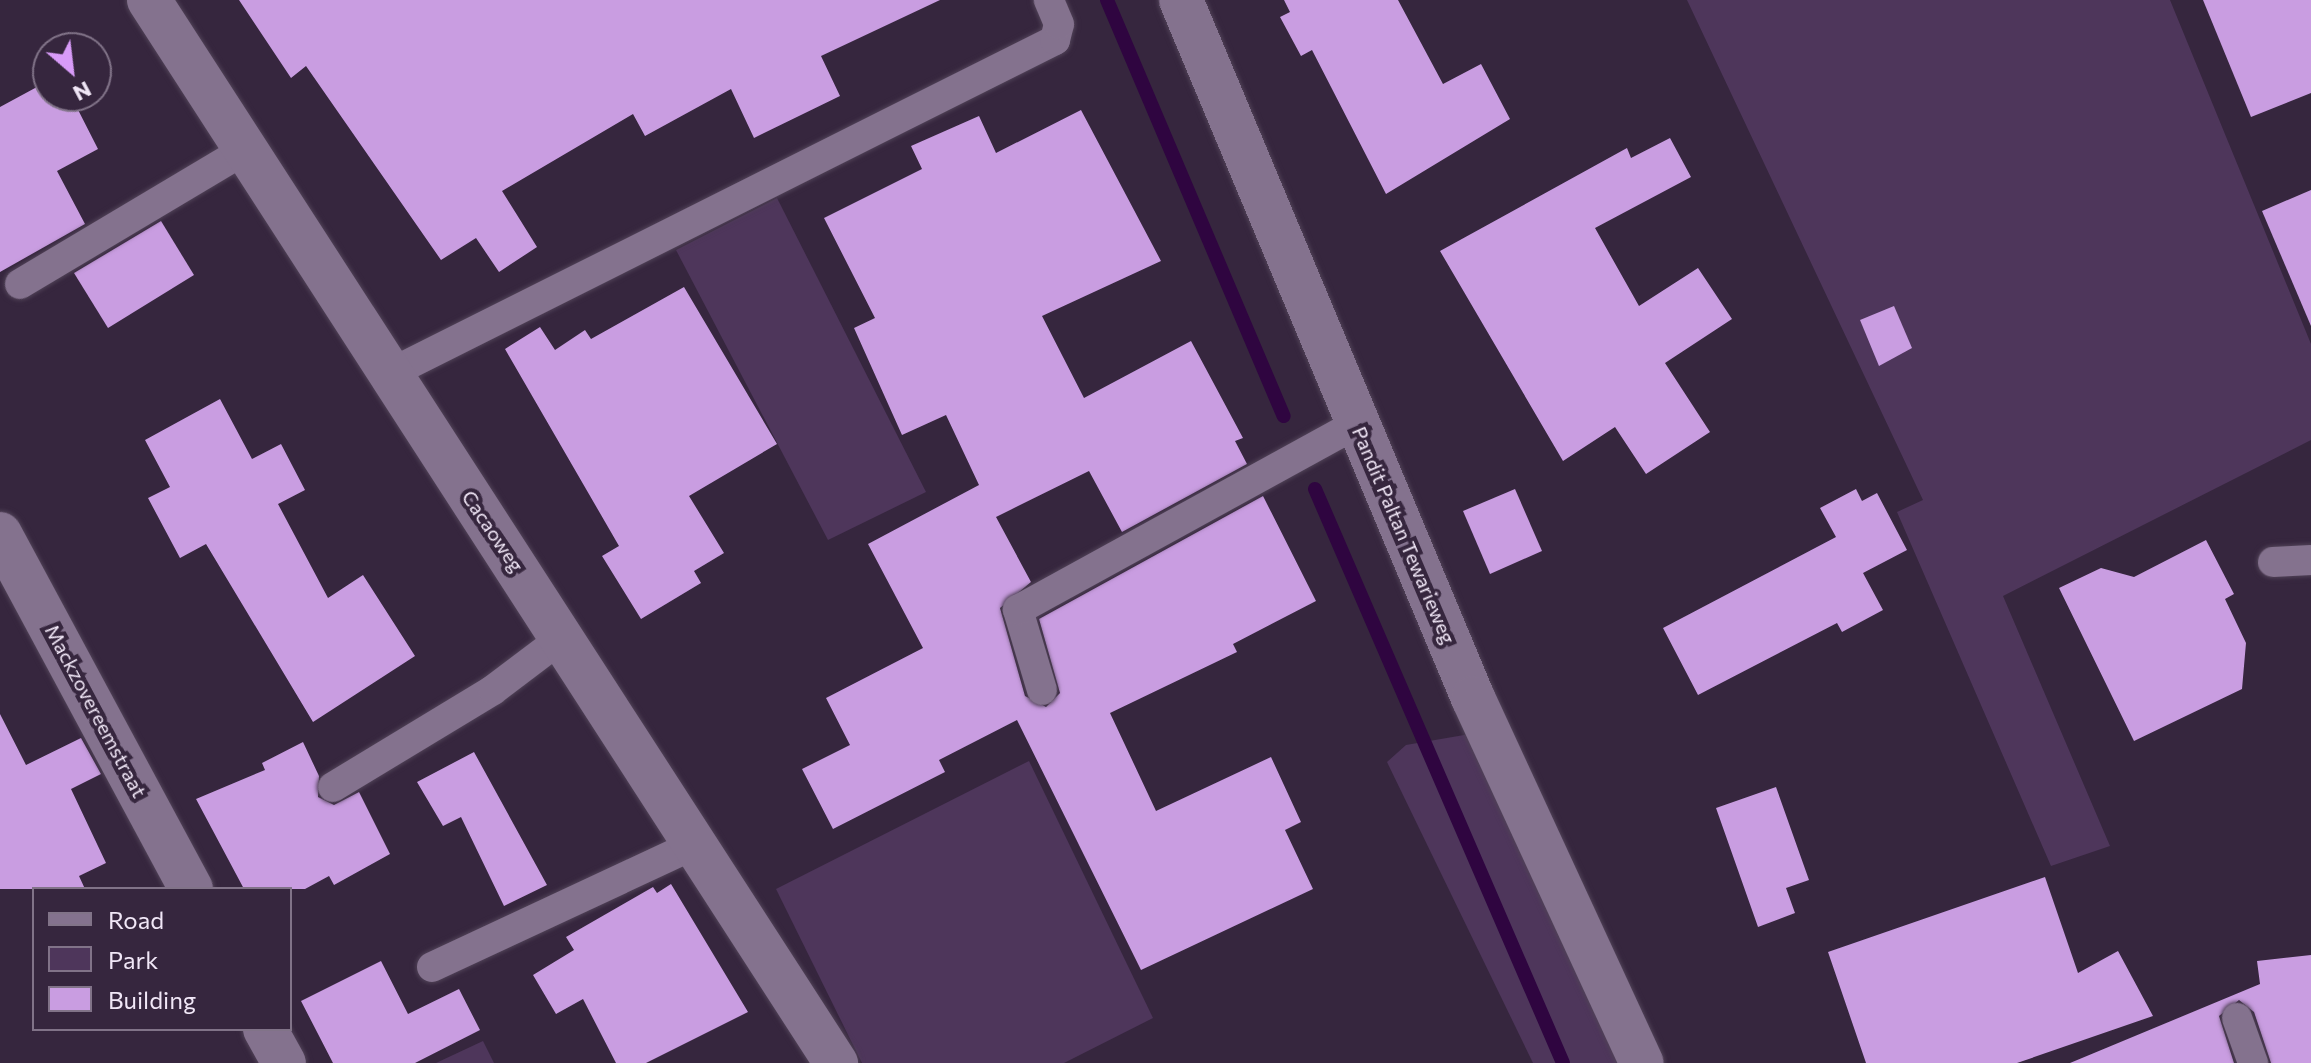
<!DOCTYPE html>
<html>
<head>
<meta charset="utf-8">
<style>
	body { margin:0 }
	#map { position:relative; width:2311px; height:1063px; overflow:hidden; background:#36263e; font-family:Commissioner,sans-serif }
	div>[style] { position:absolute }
	.green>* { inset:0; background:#4e365b }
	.stream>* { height:14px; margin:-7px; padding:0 7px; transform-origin:7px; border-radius:7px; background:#2f0540 }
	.building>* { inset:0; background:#c99de1 }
	.roads { filter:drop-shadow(0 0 2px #504257) drop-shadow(0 0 2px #504257) }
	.service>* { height:30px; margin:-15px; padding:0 15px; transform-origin:15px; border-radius:15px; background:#84728e }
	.minor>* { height:44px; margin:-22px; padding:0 22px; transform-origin:22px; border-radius:22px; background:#84728e }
	.tertiary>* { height:44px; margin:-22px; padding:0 22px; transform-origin:22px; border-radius:22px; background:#84728e }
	span { translate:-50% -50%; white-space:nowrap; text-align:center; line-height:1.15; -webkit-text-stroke:8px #36263e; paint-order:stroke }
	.street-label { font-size:20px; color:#f1e7f7 }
	.legend { position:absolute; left:32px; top:887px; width:260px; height:144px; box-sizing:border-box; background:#36263e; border:2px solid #817388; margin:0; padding:10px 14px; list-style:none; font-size:24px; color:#f1e7f7 }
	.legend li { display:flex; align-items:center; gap:16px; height:40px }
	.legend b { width:40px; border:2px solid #817388 }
	.north { position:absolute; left:32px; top:32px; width:80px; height:80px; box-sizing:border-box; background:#36263e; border:2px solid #817388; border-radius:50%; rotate:152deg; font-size:22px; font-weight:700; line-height:32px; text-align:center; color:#f1e7f7 }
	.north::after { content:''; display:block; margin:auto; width:28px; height:36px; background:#d89bf8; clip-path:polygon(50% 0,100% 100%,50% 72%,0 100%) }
</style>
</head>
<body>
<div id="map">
	<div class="green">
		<div style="clip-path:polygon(1687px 0,2170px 0,2311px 344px,2311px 440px,2003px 596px,2110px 846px,2051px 866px,1897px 512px,1923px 500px)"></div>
		<div style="clip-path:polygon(777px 198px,926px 492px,828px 540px,676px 250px)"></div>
		<div style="clip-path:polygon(1470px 734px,1618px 1063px,1533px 1063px,1387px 762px,1406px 745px)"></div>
		<div style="clip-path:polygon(1029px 761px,1153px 1018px,1064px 1063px,862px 1063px,776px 889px)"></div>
		<div style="clip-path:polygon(483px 1041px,494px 1063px,436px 1063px)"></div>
	</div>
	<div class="stream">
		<div style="left:1107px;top:0;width:452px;rotate:67deg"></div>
		<div style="left:1315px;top:489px;width:625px;rotate:66.63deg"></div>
	</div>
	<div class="building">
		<div style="clip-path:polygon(239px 0,940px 0,821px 56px,840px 96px,754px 138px,731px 89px,645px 136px,633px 114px,502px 191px,537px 247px,499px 272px,476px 238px,441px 260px,306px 66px,291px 78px)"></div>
		<div style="clip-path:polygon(1284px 0,1398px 0,1443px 84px,1481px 64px,1510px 119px,1386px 194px,1312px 50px,1301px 56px,1280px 17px,1290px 12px)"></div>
		<div style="clip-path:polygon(2203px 0,2311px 0,2311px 93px,2251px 117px)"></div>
		<div style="clip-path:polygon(48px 81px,48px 96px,71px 96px,98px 149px,57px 171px,85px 224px,0 272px,0 107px)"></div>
		<div style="clip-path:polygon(1081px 110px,1161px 261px,1042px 316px,1084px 398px,1191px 341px,1243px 438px,1235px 441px,1247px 464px,1122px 532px,1089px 471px,996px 517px,1031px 582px,1000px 608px,1025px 696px,1046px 707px,1060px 693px,1039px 619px,1263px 496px,1316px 601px,1233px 644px,1237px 652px,1110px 713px,1156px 811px,1271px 757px,1301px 822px,1285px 830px,1313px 889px,1141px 970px,1017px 720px,939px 760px,945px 772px,833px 829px,802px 769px,850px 745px,826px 698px,923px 648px,868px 544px,979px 485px,946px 415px,902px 435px,854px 328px,875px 318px,824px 218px,922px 169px,911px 146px,979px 116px,996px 153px)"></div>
		<div style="clip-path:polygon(1670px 138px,1691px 177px,1595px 228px,1639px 306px,1698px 268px,1732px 319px,1665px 363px,1710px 432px,1646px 474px,1615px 427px,1563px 461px,1440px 251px,1627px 148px,1631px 158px)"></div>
		<div style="clip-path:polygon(2311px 190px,2311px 326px,2262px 211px)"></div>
		<div style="clip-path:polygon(161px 221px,194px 275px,108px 328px,74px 273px)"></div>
		<div style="clip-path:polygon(684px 287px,777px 444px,689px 496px,724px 553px,694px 571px,701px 583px,641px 619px,602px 556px,619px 546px,505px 349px,540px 327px,555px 350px,585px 330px,591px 339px)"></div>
		<div style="clip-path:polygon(1894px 306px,1912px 348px,1879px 366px,1860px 320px)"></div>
		<div style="clip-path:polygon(220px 399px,252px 459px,281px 444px,305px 490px,278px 504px,328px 598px,363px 575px,415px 656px,313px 722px,206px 544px,180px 558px,148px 498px,170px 487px,145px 440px)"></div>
		<div style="clip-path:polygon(1515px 489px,1542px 551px,1490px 574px,1463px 511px)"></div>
		<div style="clip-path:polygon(1856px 489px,1862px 501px,1877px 493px,1907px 550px,1863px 573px,1883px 610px,1842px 632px,1837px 623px,1698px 695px,1663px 628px,1836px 537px,1820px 508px)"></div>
		<div style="clip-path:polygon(2206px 540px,2234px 594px,2225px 599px,2246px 643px,2242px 689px,2134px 741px,2059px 588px,2101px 568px,2134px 577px)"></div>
		<div style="clip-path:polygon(0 714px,26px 765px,81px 738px,101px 774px,71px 789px,106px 863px,79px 876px,85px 889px,0 889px)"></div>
		<div style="clip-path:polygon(303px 742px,319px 776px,318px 797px,334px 805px,359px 792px,390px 854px,334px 885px,329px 876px,305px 889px,244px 889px,196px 799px,265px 770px,262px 763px)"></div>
		<div style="clip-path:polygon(474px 752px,547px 885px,504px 906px,461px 817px,443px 826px,417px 782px)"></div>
		<div style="clip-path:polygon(1776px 787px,1809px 880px,1786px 888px,1795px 913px,1758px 927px,1716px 808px)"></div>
		<div style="clip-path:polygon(2045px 877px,2078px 973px,2118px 951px,2153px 1016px,2017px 1063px,1866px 1063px,1828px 952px)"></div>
		<div style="clip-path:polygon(671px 884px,748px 1012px,646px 1063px,616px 1063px,583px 999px,556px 1014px,533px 975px,574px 950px,566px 937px,653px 887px,657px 893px)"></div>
		<div style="clip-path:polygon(2311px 955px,2311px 1063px,2271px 1063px,2254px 1012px,2239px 1000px,2219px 1016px,2234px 1063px,2070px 1063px,2260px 984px,2257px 961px)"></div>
		<div style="clip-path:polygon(381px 961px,408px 1014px,459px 989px,480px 1030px,415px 1063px,333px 1063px,301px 1001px)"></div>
	</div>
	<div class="roads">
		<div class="service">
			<div style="left:20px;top:284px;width:262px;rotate:-30.8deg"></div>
			<div style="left:389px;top:374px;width:745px;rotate:-26.63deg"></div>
			<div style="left:1055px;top:40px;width:16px;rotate:-76deg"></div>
			<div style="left:1059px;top:24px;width:26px;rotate:-113deg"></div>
			<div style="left:2273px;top:562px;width:38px;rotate:-3deg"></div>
			<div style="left:1042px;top:690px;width:84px;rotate:-106.7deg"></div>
			<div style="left:1018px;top:610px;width:388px;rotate:-28.8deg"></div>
			<div style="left:333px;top:787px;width:187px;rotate:-31.2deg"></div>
			<div style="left:493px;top:690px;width:88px;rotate:-37.1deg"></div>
			<div style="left:432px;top:967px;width:293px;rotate:-25deg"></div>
			<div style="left:2237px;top:1018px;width:48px;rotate:70.4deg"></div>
		</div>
		<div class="minor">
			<div style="left:149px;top:0;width:1266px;rotate:57.13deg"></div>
			<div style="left:0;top:534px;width:403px;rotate:61.7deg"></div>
			<div style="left:265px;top:1029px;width:39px;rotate:61deg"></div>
		</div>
		<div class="tertiary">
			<div style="left:1181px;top:0;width:757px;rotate:67.3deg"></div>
			<div style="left:1473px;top:698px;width:402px;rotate:65.2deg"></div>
		</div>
	</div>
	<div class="street-label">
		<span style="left:493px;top:531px;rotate:56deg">Cacaoweg</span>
		<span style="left:1404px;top:535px;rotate:67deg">Pandit Paltan Tewarieweg</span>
		<span style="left:96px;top:711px;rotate:62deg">Mackzovereemstraat</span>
	</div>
	<ul class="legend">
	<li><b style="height:10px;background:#84728e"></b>Road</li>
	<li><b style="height:22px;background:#4e365b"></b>Park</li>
	<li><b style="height:22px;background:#c99de1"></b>Building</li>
	</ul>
	<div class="north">N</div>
</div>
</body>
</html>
